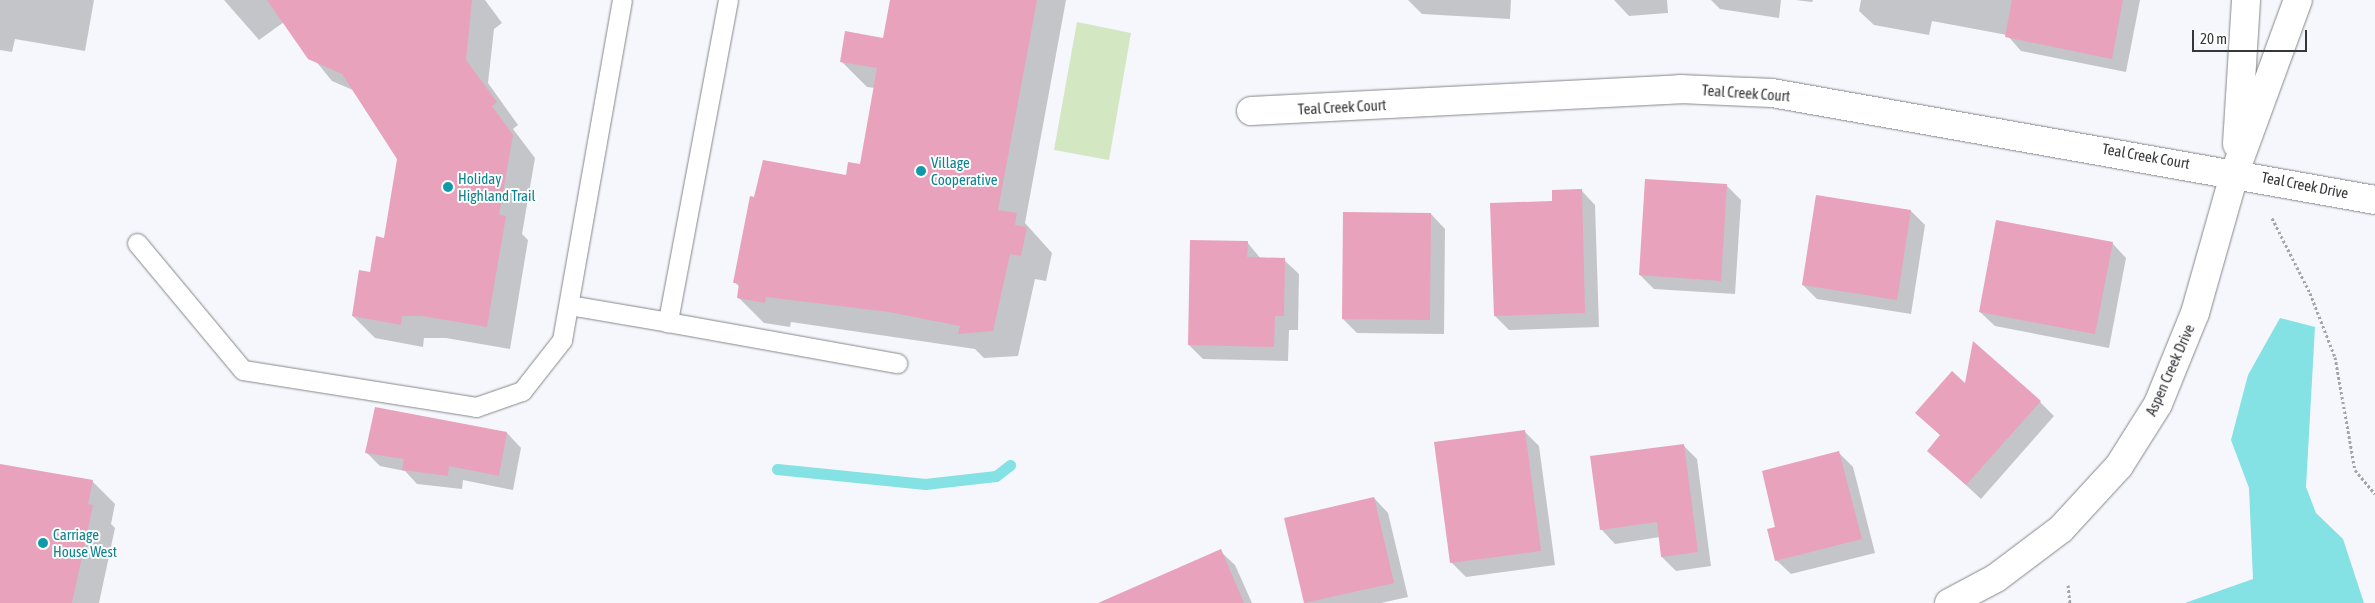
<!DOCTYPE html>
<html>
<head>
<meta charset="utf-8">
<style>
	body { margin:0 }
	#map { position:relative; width:2375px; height:603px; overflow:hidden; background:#f5f7fc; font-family:"Asap Condensed",sans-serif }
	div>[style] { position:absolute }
	.green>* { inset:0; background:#d2e7c2 }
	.water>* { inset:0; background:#84e1e4 }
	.shadow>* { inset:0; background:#0003 }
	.stream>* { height:11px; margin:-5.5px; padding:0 5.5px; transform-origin:5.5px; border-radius:5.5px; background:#84e1e4 }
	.building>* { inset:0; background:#e8a2bb }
	.path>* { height:3px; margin-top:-1.5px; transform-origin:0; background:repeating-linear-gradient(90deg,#a3a5a9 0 2.5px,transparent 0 5px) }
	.roads { filter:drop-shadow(0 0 1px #86878b) drop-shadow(0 0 1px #86878b) }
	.lane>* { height:19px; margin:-9.5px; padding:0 9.5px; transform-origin:9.5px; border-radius:9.5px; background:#fff }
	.street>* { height:28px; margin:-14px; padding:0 14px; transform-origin:14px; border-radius:14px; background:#fff }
	.dots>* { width:14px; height:14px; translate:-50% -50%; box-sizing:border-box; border:2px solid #fff; border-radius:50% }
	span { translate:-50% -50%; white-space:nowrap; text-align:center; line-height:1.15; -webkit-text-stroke:4px #fff; paint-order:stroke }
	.street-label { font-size:15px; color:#363739 }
	.culture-label { font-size:15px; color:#0d838f }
	.left { translate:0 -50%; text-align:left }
	.scale { position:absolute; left:2192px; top:30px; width:115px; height:22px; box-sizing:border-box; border:2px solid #363739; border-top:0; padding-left:6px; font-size:15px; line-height:18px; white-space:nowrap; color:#363739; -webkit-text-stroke:4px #fff; paint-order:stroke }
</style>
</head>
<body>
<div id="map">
	<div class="green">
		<div style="clip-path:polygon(1077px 22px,1131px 33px,1109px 160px,1054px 150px)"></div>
	</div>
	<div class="water">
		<div style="clip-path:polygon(2280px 318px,2315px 327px,2306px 487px,2316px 513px,2343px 539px,2364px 603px,2185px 603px,2253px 579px,2249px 488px,2231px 440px,2248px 375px)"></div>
	</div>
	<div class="shadow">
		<div style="clip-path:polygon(0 0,94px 0,85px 51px,15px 39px,12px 52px,0 50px)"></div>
		<div style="clip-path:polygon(224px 0,485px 0,502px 23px,494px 29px,488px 83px,518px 125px,513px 129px,535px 158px,522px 234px,528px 240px,510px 349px,446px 338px,424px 338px,423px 347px,375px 338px,353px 316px,385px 239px,399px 159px,355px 91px,332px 81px,284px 22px,259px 40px)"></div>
		<div style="clip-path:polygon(891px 0,1066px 0,1025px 223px,1052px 253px,1046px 281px,1035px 279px,1018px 356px,984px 358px,975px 349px,791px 322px,790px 327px,764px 323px,739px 298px,740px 287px,734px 282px,755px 198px,847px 176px,861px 165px,875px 88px,867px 87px,841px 61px,884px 40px)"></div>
		<div style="clip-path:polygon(1408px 0,1511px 0,1510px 19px,1422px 14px)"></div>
		<div style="clip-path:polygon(1667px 0,1668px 13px,1629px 16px,1614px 0)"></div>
		<div style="clip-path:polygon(1711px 0,1781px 0,1779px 18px,1720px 9px)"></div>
		<div style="clip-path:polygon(1795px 0,1813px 0,1812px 2px)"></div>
		<div style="clip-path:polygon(1861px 0,2140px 0,2126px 72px,2021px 51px,2007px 35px,1932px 21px,1929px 35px,1874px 25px,1859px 11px)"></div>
		<div style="clip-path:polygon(1727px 186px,1741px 200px,1735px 294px,1654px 289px,1640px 275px)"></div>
		<div style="clip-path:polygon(1581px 190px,1595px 205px,1599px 327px,1509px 330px,1495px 316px,1553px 202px)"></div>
		<div style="clip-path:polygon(1911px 211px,1925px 225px,1911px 314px,1817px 299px,1803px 285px)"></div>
		<div style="clip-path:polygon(1431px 214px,1445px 229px,1444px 334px,1357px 333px,1343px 319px)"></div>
		<div style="clip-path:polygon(1247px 242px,1261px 259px,1284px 260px,1299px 274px,1298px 330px,1289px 330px,1288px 361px,1203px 359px,1189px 345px)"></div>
		<div style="clip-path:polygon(2112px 243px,2126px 258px,2109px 348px,1995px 326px,1980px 312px)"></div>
		<div style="clip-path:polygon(1966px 386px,2040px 402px,2054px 416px,1981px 499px,1928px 450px,1941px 436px,1917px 413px)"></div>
		<div style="clip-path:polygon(1525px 432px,1539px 446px,1555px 565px,1466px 577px,1451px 562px)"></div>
		<div style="clip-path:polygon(507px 433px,521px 448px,513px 490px,463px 480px,462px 489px,417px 484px,405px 471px,380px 466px,366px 452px)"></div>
		<div style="clip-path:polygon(1683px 445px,1697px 459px,1711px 566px,1676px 571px,1662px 557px,1660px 537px,1615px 544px,1601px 529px)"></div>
		<div style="clip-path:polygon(1839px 453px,1853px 467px,1875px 553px,1791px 574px,1776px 560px,1777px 528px)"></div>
		<div style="clip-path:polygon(0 465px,92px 481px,115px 504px,111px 524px,115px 528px,99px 603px,0 603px)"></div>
		<div style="clip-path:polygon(1374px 498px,1388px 513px,1408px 597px,1381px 603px,1305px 603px,1285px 519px)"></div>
		<div style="clip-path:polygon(1220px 551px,1235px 565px,1252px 603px,1141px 603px)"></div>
	</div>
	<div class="stream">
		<div style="left:777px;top:469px;width:149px;rotate:5.8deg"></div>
		<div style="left:925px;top:484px;width:71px;rotate:-6.4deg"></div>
		<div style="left:996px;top:476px;width:18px;rotate:-38deg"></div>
	</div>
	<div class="building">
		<div style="clip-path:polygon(267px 0,472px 0,466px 60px,497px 102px,492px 106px,513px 135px,499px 215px,506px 216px,487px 327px,422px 316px,402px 316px,401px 325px,352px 316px,359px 270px,370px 272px,376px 236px,384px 238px,397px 159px,342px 74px,308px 59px)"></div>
		<div style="clip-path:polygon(890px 0,1037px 0,998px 210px,1017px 213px,1015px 225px,1027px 227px,1021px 256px,1010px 254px,993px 331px,958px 334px,960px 326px,889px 312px,766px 297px,765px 303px,737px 298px,739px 283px,733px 283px,750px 196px,754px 197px,763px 160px,846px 175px,848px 162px,860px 164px,877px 68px,840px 62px,845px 31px,883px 38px)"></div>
		<div style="clip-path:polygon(2012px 0,2123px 0,2112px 59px,2005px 37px)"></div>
		<div style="clip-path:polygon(1645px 179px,1727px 184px,1721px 281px,1639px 275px)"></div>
		<div style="clip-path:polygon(1582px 189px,1585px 313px,1494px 316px,1490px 203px,1552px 201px,1552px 190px)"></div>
		<div style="clip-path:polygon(1816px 195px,1911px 210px,1897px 300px,1802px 285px)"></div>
		<div style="clip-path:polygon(1343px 212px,1431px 213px,1430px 320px,1342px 319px)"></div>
		<div style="clip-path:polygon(1996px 220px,2113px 242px,2095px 334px,1979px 312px)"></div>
		<div style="clip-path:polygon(1190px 240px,1248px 241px,1247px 257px,1285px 258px,1284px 316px,1275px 316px,1274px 347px,1188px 345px)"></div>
		<div style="clip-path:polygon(1973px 341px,2041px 401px,1966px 485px,1927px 451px,1940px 435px,1915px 413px,1952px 371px,1965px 383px)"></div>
		<div style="clip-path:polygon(375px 407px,507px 432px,499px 476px,449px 466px,448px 476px,402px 470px,404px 459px,365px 453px)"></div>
		<div style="clip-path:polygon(1525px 430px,1541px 551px,1450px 563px,1434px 442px)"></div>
		<div style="clip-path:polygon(1684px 444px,1698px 552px,1661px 557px,1657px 522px,1600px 530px,1590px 456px)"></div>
		<div style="clip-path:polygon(1839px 451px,1862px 539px,1775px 561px,1767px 529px,1775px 527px,1762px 471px)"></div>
		<div style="clip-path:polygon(0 464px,93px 480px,88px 504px,93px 505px,72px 603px,0 603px)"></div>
		<div style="clip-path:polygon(1374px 497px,1394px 583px,1304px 603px,1284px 518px)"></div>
		<div style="clip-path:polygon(1221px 549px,1244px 603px,1098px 603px)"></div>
	</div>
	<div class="path">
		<div style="left:2272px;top:218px;width:84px;rotate:63.1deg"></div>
		<div style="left:2310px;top:293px;width:69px;rotate:68.7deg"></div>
		<div style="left:2335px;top:357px;width:115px;rotate:80deg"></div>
		<div style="left:2355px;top:470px;width:31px;rotate:50deg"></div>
		<div style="left:2068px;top:585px;width:18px;rotate:84deg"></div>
	</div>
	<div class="roads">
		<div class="lane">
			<div style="left:728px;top:0;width:328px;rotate:100.6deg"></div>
			<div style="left:668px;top:322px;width:233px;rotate:10.2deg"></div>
			<div style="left:137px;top:243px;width:165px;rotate:50.2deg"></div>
			<div style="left:243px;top:370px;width:236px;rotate:9deg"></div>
			<div style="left:476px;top:407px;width:49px;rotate:-19.2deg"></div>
			<div style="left:522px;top:391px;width:65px;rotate:-51.9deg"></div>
			<div style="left:562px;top:340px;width:345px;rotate:-80deg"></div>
			<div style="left:569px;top:305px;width:100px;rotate:9.7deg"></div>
		</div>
		<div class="street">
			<div style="left:1251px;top:111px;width:430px;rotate:-2.9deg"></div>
			<div style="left:1680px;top:89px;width:92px;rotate:2.5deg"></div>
			<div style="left:1772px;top:93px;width:612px;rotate:10.06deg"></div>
			<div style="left:2237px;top:144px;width:144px;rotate:-86.4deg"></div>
			<div style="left:1949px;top:603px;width:53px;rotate:-28deg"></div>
			<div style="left:1996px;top:578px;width:81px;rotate:-37deg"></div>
			<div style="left:2061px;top:529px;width:86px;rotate:-47.4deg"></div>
			<div style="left:2119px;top:466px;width:73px;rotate:-57.8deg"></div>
			<div style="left:2158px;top:404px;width:98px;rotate:-67.9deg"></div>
			<div style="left:2195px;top:313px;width:147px;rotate:-74.2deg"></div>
			<div style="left:2235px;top:172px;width:183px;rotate:-69.9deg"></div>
		</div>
	</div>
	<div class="dots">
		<div style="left:921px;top:171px;background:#0f9aa8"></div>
		<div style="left:448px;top:187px;background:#0f9aa8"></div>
		<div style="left:43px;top:543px;background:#0f9aa8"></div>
	</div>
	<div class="street-label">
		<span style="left:1746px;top:93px;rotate:4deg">Teal Creek Court</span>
		<span style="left:1342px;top:107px;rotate:-3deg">Teal Creek Court</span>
		<span style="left:2146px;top:156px;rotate:10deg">Teal Creek Court</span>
		<span style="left:2305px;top:185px;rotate:11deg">Teal Creek Drive</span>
		<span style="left:2170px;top:370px;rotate:-66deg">Aspen Creek Drive</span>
	</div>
	<div class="culture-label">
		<span class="left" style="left:931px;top:171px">Village<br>Cooperative</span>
		<span class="left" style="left:458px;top:187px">Holiday<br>Highland Trail</span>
		<span class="left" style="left:53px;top:543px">Carriage<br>House West</span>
	</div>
	<div class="scale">20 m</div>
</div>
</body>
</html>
